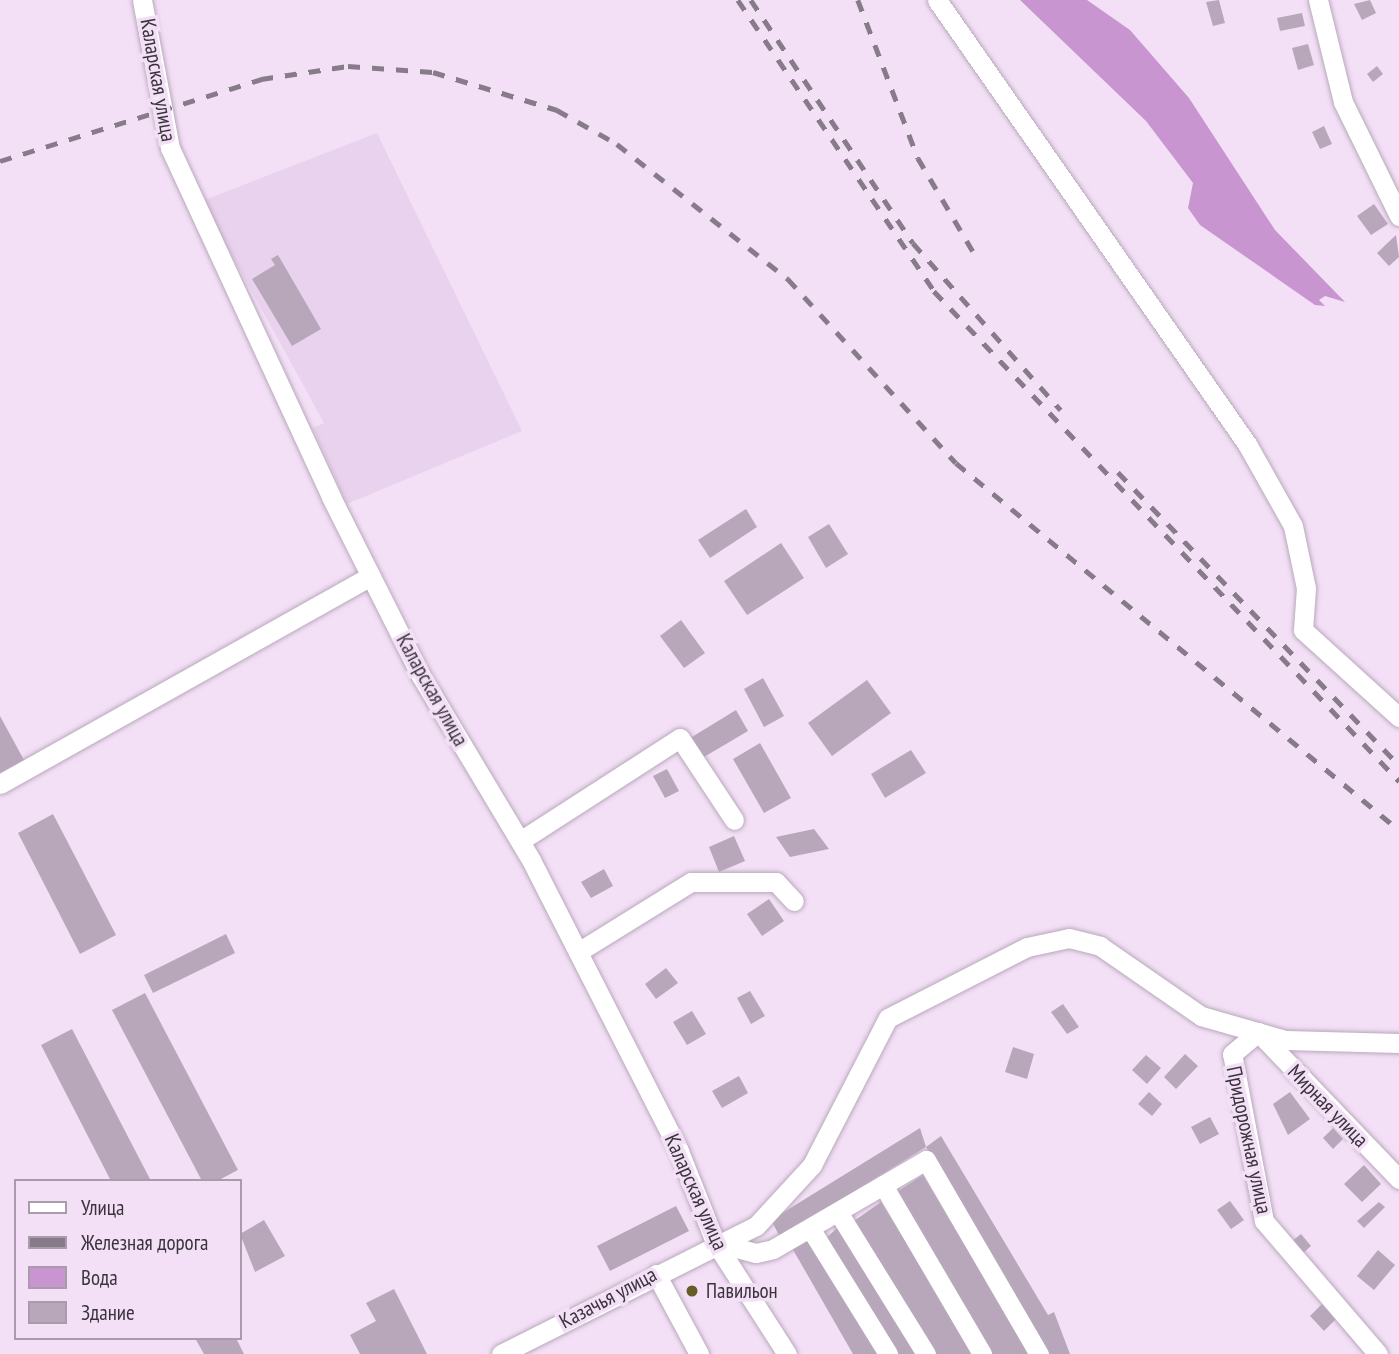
<!DOCTYPE html>
<html>
<head>
<meta charset="utf-8">
<style>
	body { margin:0 }
	#map { position:relative; width:1399px; height:1354px; overflow:hidden; background:#f3e0f6; font-family:"PT Sans Narrow",sans-serif }
	div>[style] { position:absolute }
	.built>* { inset:0; background:#e9d2ed }
	.water>* { inset:0; background:#c895d1 }
	.building>* { inset:0; background:#b8a7bb }
	.roads { filter:drop-shadow(0 0 2px #b9a8bc) drop-shadow(0 0 2px #b9a8bc) }
	.minor>* { height:19px; margin:-9.5px; padding:0 9.5px; transform-origin:9.5px; border-radius:9.5px; background:#fff }
	.rail>* { height:4.5px; margin-top:-2.25px; transform-origin:0; background:repeating-linear-gradient(90deg,#877b89 0 12px,transparent 0 24px) }
	.dots>* { width:19px; height:19px; translate:-50% -50%; box-sizing:border-box; border:4px solid #f3e0f6; border-radius:50% }
	span { translate:-50% -50%; white-space:nowrap; text-align:center; line-height:1.15; -webkit-text-stroke:7px #f3e0f6; paint-order:stroke }
	.street-label { font-size:21px; color:#3a333c }
	.poi-label { font-size:21px; color:#3a333c }
	.left { translate:0 -50%; text-align:left }
	.legend { position:absolute; left:14px; top:1179px; width:228px; height:161px; box-sizing:border-box; background:#f3e0f6; border:2px solid #a99bac; margin:0; padding:9px 12px; list-style:none; font-size:21px; color:#3a333c }
	.legend li { display:flex; align-items:center; gap:14px; height:35px }
	.legend b { width:35px; border:2px solid #a99bac }
</style>
</head>
<body>
<div id="map">
	<div class="built">
		<div style="clip-path:polygon(377px 133px,522px 431px,347px 504px,313px 428px,324px 423px,202px 201px)"></div>
	</div>
	<div class="water">
		<div style="clip-path:polygon(1020px 0,1087px 0,1130px 30px,1189px 98px,1275px 230px,1345px 302px,1325px 296px,1319px 300px,1325px 306px,1315px 305px,1200px 225px,1188px 208px,1193px 183px,1146px 121px)"></div>
	</div>
	<div class="building">
		<div style="clip-path:polygon(1219px 0,1225px 23px,1213px 26px,1206px 2px)"></div>
		<div style="clip-path:polygon(1370px 0,1376px 13px,1362px 20px,1354px 4px)"></div>
		<div style="clip-path:polygon(1302px 13px,1305px 26px,1280px 31px,1277px 18px)"></div>
		<div style="clip-path:polygon(1308px 44px,1314px 65px,1298px 70px,1292px 48px)"></div>
		<div style="clip-path:polygon(1377px 66px,1383px 74px,1373px 82px,1367px 74px)"></div>
		<div style="clip-path:polygon(1324px 126px,1332px 144px,1320px 149px,1312px 132px)"></div>
		<div style="clip-path:polygon(1374px 204px,1388px 224px,1371px 235px,1357px 216px)"></div>
		<div style="clip-path:polygon(1396px 235px,1399px 257px,1389px 266px,1377px 253px)"></div>
		<div style="clip-path:polygon(278px 255px,321px 329px,292px 346px,252px 279px,275px 265px,271px 259px)"></div>
		<div style="clip-path:polygon(746px 509px,757px 527px,710px 558px,698px 540px)"></div>
		<div style="clip-path:polygon(829px 524px,848px 554px,826px 568px,808px 537px)"></div>
		<div style="clip-path:polygon(781px 543px,804px 578px,747px 615px,724px 581px)"></div>
		<div style="clip-path:polygon(681px 620px,705px 653px,684px 668px,660px 636px)"></div>
		<div style="clip-path:polygon(763px 678px,784px 716px,764px 727px,744px 689px)"></div>
		<div style="clip-path:polygon(867px 680px,891px 713px,832px 756px,808px 723px)"></div>
		<div style="clip-path:polygon(736px 710px,748px 731px,699px 760px,687px 740px)"></div>
		<div style="clip-path:polygon(0 716px,24px 760px,0 773px)"></div>
		<div style="clip-path:polygon(760px 743px,791px 798px,764px 813px,733px 759px)"></div>
		<div style="clip-path:polygon(911px 750px,926px 773px,885px 798px,871px 774px)"></div>
		<div style="clip-path:polygon(667px 769px,679px 791px,665px 798px,653px 776px)"></div>
		<div style="clip-path:polygon(53px 814px,116px 935px,80px 954px,18px 833px)"></div>
		<div style="clip-path:polygon(814px 829px,829px 849px,790px 857px,776px 837px)"></div>
		<div style="clip-path:polygon(734px 836px,745px 861px,719px 872px,709px 847px)"></div>
		<div style="clip-path:polygon(604px 869px,613px 886px,591px 898px,581px 882px)"></div>
		<div style="clip-path:polygon(769px 899px,784px 921px,762px 936px,747px 914px)"></div>
		<div style="clip-path:polygon(226px 934px,235px 953px,153px 993px,144px 975px)"></div>
		<div style="clip-path:polygon(666px 968px,678px 983px,656px 999px,645px 984px)"></div>
		<div style="clip-path:polygon(750px 991px,765px 1016px,751px 1024px,737px 998px)"></div>
		<div style="clip-path:polygon(145px 993px,238px 1170px,217px 1181px,202px 1181px,112px 1010px)"></div>
		<div style="clip-path:polygon(1063px 1004px,1079px 1027px,1067px 1034px,1051px 1012px)"></div>
		<div style="clip-path:polygon(692px 1011px,706px 1034px,687px 1045px,673px 1022px)"></div>
		<div style="clip-path:polygon(72px 1029px,151px 1181px,111px 1181px,41px 1045px)"></div>
		<div style="clip-path:polygon(1013px 1047px,1034px 1054px,1027px 1079px,1005px 1072px)"></div>
		<div style="clip-path:polygon(1185px 1054px,1198px 1066px,1176px 1089px,1164px 1077px)"></div>
		<div style="clip-path:polygon(1146px 1055px,1161px 1068px,1147px 1084px,1132px 1070px)"></div>
		<div style="clip-path:polygon(739px 1076px,748px 1093px,722px 1108px,712px 1091px)"></div>
		<div style="clip-path:polygon(1149px 1092px,1162px 1104px,1152px 1116px,1138px 1104px)"></div>
		<div style="clip-path:polygon(1290px 1092px,1310px 1119px,1288px 1135px,1273px 1104px)"></div>
		<div style="clip-path:polygon(1210px 1117px,1219px 1134px,1200px 1144px,1191px 1127px)"></div>
		<div style="clip-path:polygon(920px 1128px,926px 1147px,780px 1237px,771px 1220px)"></div>
		<div style="clip-path:polygon(1333px 1128px,1343px 1139px,1333px 1149px,1323px 1138px)"></div>
		<div style="clip-path:polygon(941px 1136px,1048px 1315px,1054px 1312px,1070px 1354px,1047px 1354px,926px 1147px)"></div>
		<div style="clip-path:polygon(1364px 1165px,1381px 1184px,1362px 1202px,1344px 1184px)"></div>
		<div style="clip-path:polygon(923px 1175px,1018px 1335px,1028px 1354px,991px 1354px,895px 1193px)"></div>
		<div style="clip-path:polygon(1230px 1201px,1244px 1220px,1231px 1229px,1217px 1210px)"></div>
		<div style="clip-path:polygon(881px 1202px,943px 1301px,972px 1354px,933px 1354px,854px 1221px)"></div>
		<div style="clip-path:polygon(1379px 1202px,1385px 1207px,1364px 1228px,1357px 1221px)"></div>
		<div style="clip-path:polygon(676px 1206px,689px 1231px,610px 1271px,597px 1246px)"></div>
		<div style="clip-path:polygon(264px 1220px,285px 1256px,255px 1272px,240px 1234px)"></div>
		<div style="clip-path:polygon(837px 1228px,918px 1354px,896px 1354px,824px 1240px)"></div>
		<div style="clip-path:polygon(1301px 1234px,1311px 1246px,1302px 1254px,1292px 1241px)"></div>
		<div style="clip-path:polygon(806px 1237px,877px 1354px,853px 1354px,792px 1248px)"></div>
		<div style="clip-path:polygon(1378px 1250px,1395px 1265px,1374px 1290px,1357px 1276px)"></div>
		<div style="clip-path:polygon(394px 1289px,427px 1354px,360px 1354px,350px 1335px,376px 1321px,366px 1303px)"></div>
		<div style="clip-path:polygon(1322px 1304px,1336px 1319px,1324px 1331px,1310px 1316px)"></div>
		<div style="clip-path:polygon(195px 1338px,236px 1338px,244px 1354px,204px 1354px)"></div>
	</div>
	<div class="roads">
		<div class="minor">
			<div style="left:142px;top:0;width:151px;rotate:79.3deg"></div>
			<div style="left:170px;top:148px;width:384px;rotate:65.2deg"></div>
			<div style="left:331px;top:497px;width:200px;rotate:63.3deg"></div>
			<div style="left:421px;top:676px;width:214px;rotate:59.1deg"></div>
			<div style="left:531px;top:860px;width:326px;rotate:63deg"></div>
			<div style="left:679px;top:1151px;width:98px;rotate:68.4deg"></div>
			<div style="left:715px;top:1242px;width:133px;rotate:57.3deg"></div>
			<div style="left:937px;top:0;width:542px;rotate:55.08deg"></div>
			<div style="left:1247px;top:444px;width:94px;rotate:60.7deg"></div>
			<div style="left:1293px;top:526px;width:63px;rotate:78.2deg"></div>
			<div style="left:1306px;top:588px;width:42px;rotate:94.1deg"></div>
			<div style="left:1303px;top:630px;width:130px;rotate:42.2deg"></div>
			<div style="left:1318px;top:0;width:105px;rotate:76.2deg"></div>
			<div style="left:1343px;top:102px;width:127px;rotate:63.8deg"></div>
			<div style="left:0;top:784px;width:425px;rotate:-29.3deg"></div>
			<div style="left:520px;top:841px;width:190px;rotate:-32.8deg"></div>
			<div style="left:680px;top:738px;width:98px;rotate:56.6deg"></div>
			<div style="left:578px;top:952px;width:133px;rotate:-31.8deg"></div>
			<div style="left:691px;top:882px;width:85px"></div>
			<div style="left:776px;top:882px;width:26px;rotate:47deg"></div>
			<div style="left:883px;top:1185px;width:196px;rotate:59.6deg"></div>
			<div style="left:838px;top:1212px;width:167px;rotate:58.2deg"></div>
			<div style="left:810px;top:1228px;width:148px;rotate:58.2deg"></div>
			<div style="left:717px;top:1243px;width:40px;rotate:14.4deg"></div>
			<div style="left:756px;top:1253px;width:17px;rotate:-13deg"></div>
			<div style="left:773px;top:1249px;width:177px;rotate:-30.2deg"></div>
			<div style="left:926px;top:1160px;width:225px;rotate:59.8deg"></div>
			<div style="left:656px;top:1274px;width:91px;rotate:61.7deg"></div>
			<div style="left:501px;top:1354px;width:285px;rotate:-26.7deg"></div>
			<div style="left:756px;top:1226px;width:83px;rotate:-47.4deg"></div>
			<div style="left:812px;top:1165px;width:165px;rotate:-62.7deg"></div>
			<div style="left:888px;top:1018px;width:156px;rotate:-27.1deg"></div>
			<div style="left:1027px;top:947px;width:43px;rotate:-12.1deg"></div>
			<div style="left:1069px;top:938px;width:32px;rotate:14deg"></div>
			<div style="left:1100px;top:946px;width:123px;rotate:34.7deg"></div>
			<div style="left:1201px;top:1016px;width:87px;rotate:15.9deg"></div>
			<div style="left:1285px;top:1040px;width:114px;rotate:1.5deg"></div>
			<div style="left:1378px;top:1354px;width:175px;rotate:-130.6deg"></div>
			<div style="left:1264px;top:1221px;width:170px;rotate:-100.8deg"></div>
			<div style="left:1232px;top:1054px;width:34px;rotate:-40deg"></div>
			<div style="left:1258px;top:1032px;width:204px;rotate:46.2deg"></div>
		</div>
	</div>
	<div class="rail">
		<div style="left:738px;top:0;width:351px;rotate:56deg"></div>
		<div style="left:934px;top:291px;width:676px;rotate:46.5deg"></div>
		<div style="left:751px;top:0;width:292px;rotate:56.3deg"></div>
		<div style="left:913px;top:243px;width:223px;rotate:48.5deg"></div>
		<div style="left:858px;top:0;width:169px;rotate:69.2deg"></div>
		<div style="left:918px;top:158px;width:118px;rotate:59.5deg"></div>
		<div style="left:0;top:161px;width:274px;rotate:-17.4deg"></div>
		<div style="left:261px;top:79px;width:88px;rotate:-8.5deg"></div>
		<div style="left:348px;top:66px;width:85px;rotate:4deg"></div>
		<div style="left:433px;top:72px;width:130px;rotate:17deg"></div>
		<div style="left:557px;top:110px;width:69px;rotate:29.5deg"></div>
		<div style="left:617px;top:144px;width:218px;rotate:38.3deg"></div>
		<div style="left:788px;top:279px;width:249px;rotate:47.6deg"></div>
		<div style="left:956px;top:463px;width:575px;rotate:39.64deg"></div>
		<div style="left:1118px;top:472px;width:406px;rotate:46.2deg"></div>
	</div>
	<div class="dots">
		<div style="left:692px;top:1291px;background:#675c28"></div>
	</div>
	<div class="street-label">
		<span style="left:158px;top:80px;rotate:80deg">Каларская улица</span>
		<span style="left:432px;top:690px;rotate:61deg">Каларская улица</span>
		<span style="left:1328px;top:1106px;rotate:46deg">Мирная улица</span>
		<span style="left:1249px;top:1140px;rotate:78deg">Придорожная улица</span>
		<span style="left:696px;top:1192px;rotate:66deg">Каларская улица</span>
		<span style="left:608px;top:1298px;rotate:-28deg">Казачья улица</span>
	</div>
	<div class="poi-label">
		<span class="left" style="left:706px;top:1291px">Павильон</span>
	</div>
	<ul class="legend">
	<li><b style="height:9px;background:#fff"></b>Улица</li>
	<li><b style="height:9px;background:#877b89"></b>Железная дорога</li>
	<li><b style="height:19px;background:#c895d1"></b>Вода</li>
	<li><b style="height:19px;background:#b8a7bb"></b>Здание</li>
	</ul>
</div>
</body>
</html>
